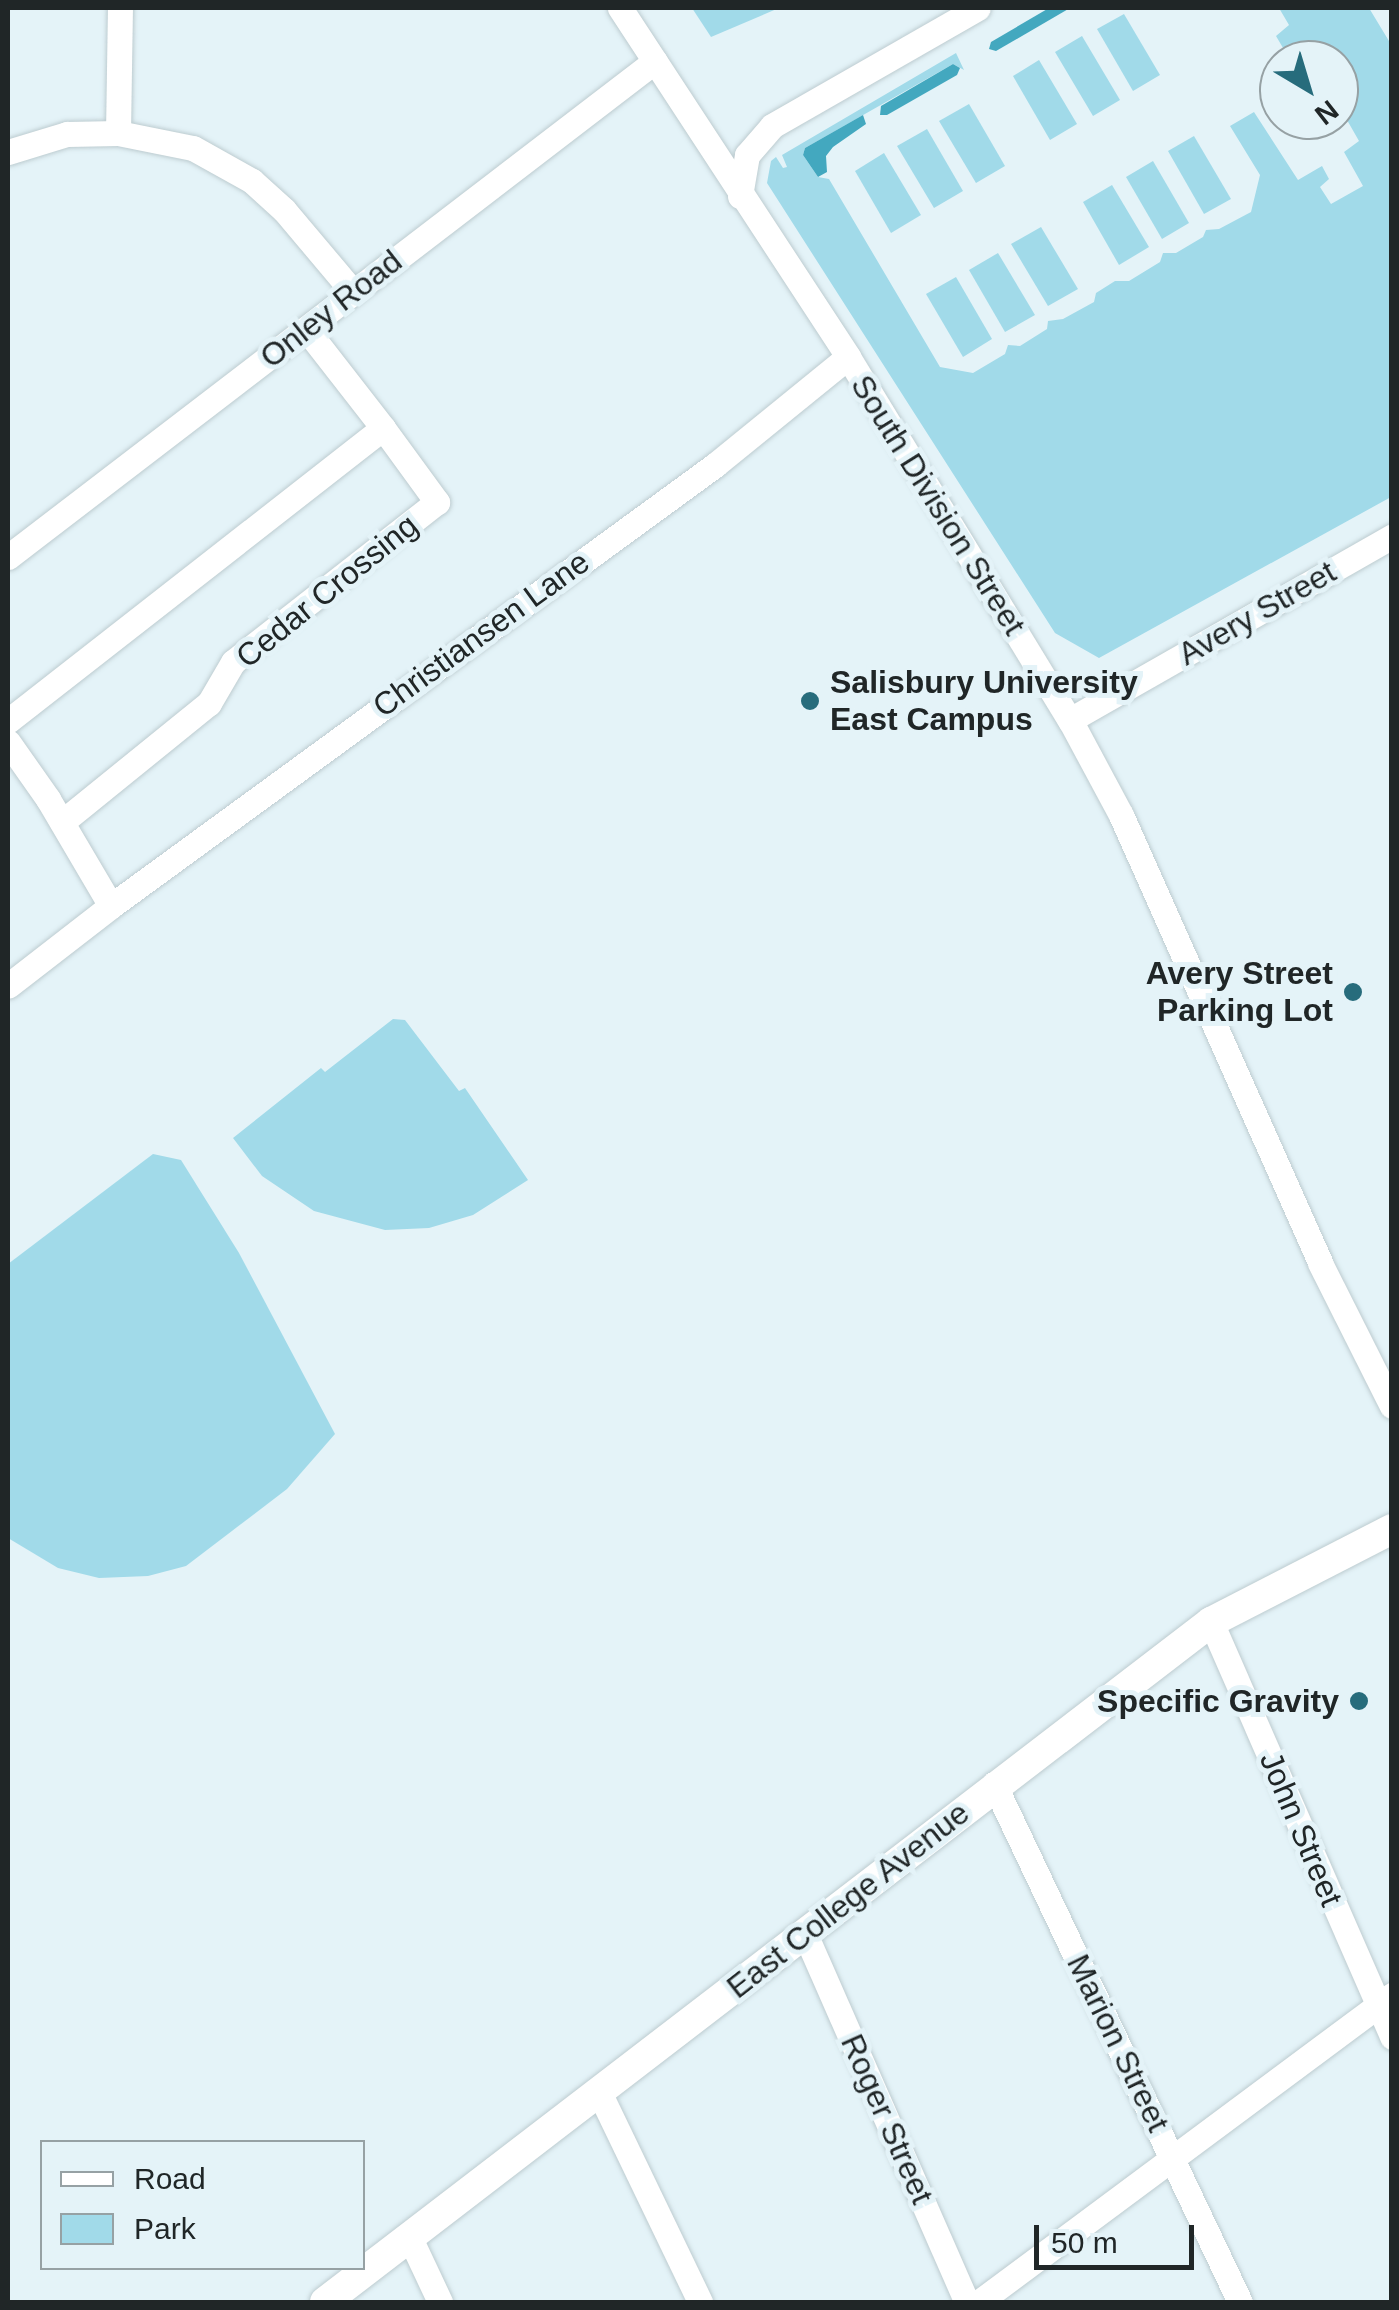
<!DOCTYPE html>
<html>
<head>
<meta charset="utf-8">
<style>
	body { margin:0 }
	#map { position:relative; width:1399px; height:2310px; overflow:hidden; background:#e4f3f8; font-family:Arial,sans-serif }
	div>[style] { position:absolute }
	.green>* { inset:0; background:#a1dae9 }
	.water>* { inset:0; background:#43a8bf }
	.roads { filter:drop-shadow(0 0 2px #bdccd0) drop-shadow(0 0 2px #bdccd0) }
	.minor>* { height:25px; margin:-12.5px; padding:0 12.5px; transform-origin:12.5px; border-radius:12.5px; background:#fff }
	.major>* { height:30px; margin:-15px; padding:0 15px; transform-origin:15px; border-radius:15px; background:#fff }
	.dots>* { width:28px; height:28px; translate:-50% -50%; box-sizing:border-box; border:5px solid #e4f3f8; border-radius:50% }
	span { translate:-50% -50%; white-space:nowrap; text-align:center; line-height:1.15; -webkit-text-stroke:10px #e4f3f8; paint-order:stroke }
	.street-label { font-size:32px; color:#202627 }
	.poi-label { font-size:32px; color:#202627; font-weight:700 }
	.left { translate:0 -50%; text-align:left }
	.right { translate:-100% -50%; text-align:right }
	.frame { position:absolute; inset:0; border:10px solid #202627; pointer-events:none }
	.legend { position:absolute; left:40px; top:2140px; width:325px; height:130px; box-sizing:border-box; background:#e4f3f8; border:2px solid #96a1a4; margin:0; padding:12px 18px; list-style:none; font-size:30px; color:#202627 }
	.legend li { display:flex; align-items:center; gap:20px; height:50px }
	.legend b { width:50px; border:2px solid #96a1a4 }
	.north { position:absolute; left:1259px; top:40px; width:100px; height:100px; box-sizing:border-box; background:#e4f3f8; border:2px solid #96a1a4; border-radius:50%; rotate:142deg; font-size:28px; font-weight:700; line-height:40px; text-align:center; color:#202627 }
	.north::after { content:''; display:block; margin:auto; width:35px; height:45px; background:#276c7c; clip-path:polygon(50% 0,100% 100%,50% 72%,0 100%) }
	.scale { position:absolute; left:1034px; top:2225px; width:160px; height:45px; box-sizing:border-box; border:5px solid #202627; border-top:0; padding-left:12px; font-size:30px; line-height:35px; white-space:nowrap; color:#202627; -webkit-text-stroke:8px #e4f3f8; paint-order:stroke }
</style>
</head>
<body>
<div id="map">
	<div class="green">
		<div style="clip-path:polygon(692px 8px,779px 8px,711px 37px)"></div>
		<div style="clip-path:polygon(1279px 8px,1369px 8px,1392px 46px,1391px 497px,1099px 658px,1055px 633px,767px 183px,771px 161px,776px 157px,783px 168px,787px 167px,782px 155px,956px 53px,964px 70px,953px 64px,805px 148px,803px 155px,818px 177px,829px 179px,940px 367px,973px 373px,1005px 354px,1008px 345px,1020px 346px,1047px 329px,1048px 321px,1063px 319px,1094px 302px,1096px 293px,1115px 281px,1129px 281px,1160px 262px,1163px 253px,1176px 253px,1203px 237px,1206px 230px,1219px 229px,1251px 212px,1260px 175px,1230px 126px,1254px 112px,1298px 180px,1322px 166px,1329px 179px,1320px 187px,1331px 204px,1363px 186px,1344px 152px,1359px 141px,1339px 106px,1339px 60px,1312px 60px,1303px 46px,1286px 53px,1276px 36px,1289px 25px)"></div>
		<div style="clip-path:polygon(1124px 14px,1160px 75px,1133px 91px,1097px 29px)"></div>
		<div style="clip-path:polygon(1082px 36px,1120px 100px,1093px 116px,1055px 52px)"></div>
		<div style="clip-path:polygon(1039px 60px,1077px 124px,1050px 140px,1013px 76px)"></div>
		<div style="clip-path:polygon(969px 104px,1005px 166px,976px 183px,939px 121px)"></div>
		<div style="clip-path:polygon(927px 129px,963px 191px,934px 208px,897px 146px)"></div>
		<div style="clip-path:polygon(1194px 136px,1231px 199px,1204px 214px,1168px 151px)"></div>
		<div style="clip-path:polygon(884px 153px,921px 215px,891px 233px,855px 171px)"></div>
		<div style="clip-path:polygon(1153px 161px,1189px 223px,1162px 239px,1126px 177px)"></div>
		<div style="clip-path:polygon(1112px 185px,1149px 247px,1119px 265px,1083px 202px)"></div>
		<div style="clip-path:polygon(1041px 227px,1078px 289px,1048px 306px,1011px 244px)"></div>
		<div style="clip-path:polygon(998px 253px,1035px 315px,1005px 332px,969px 270px)"></div>
		<div style="clip-path:polygon(956px 277px,992px 339px,963px 357px,926px 294px)"></div>
		<div style="clip-path:polygon(393px 1019px,405px 1020px,459px 1091px,465px 1088px,528px 1180px,473px 1215px,429px 1228px,385px 1230px,314px 1211px,262px 1176px,233px 1138px,321px 1068px,325px 1072px)"></div>
		<div style="clip-path:polygon(153px 1154px,181px 1160px,239px 1253px,335px 1434px,287px 1489px,186px 1566px,148px 1576px,99px 1578px,58px 1568px,8px 1538px,8px 1264px)"></div>
	</div>
	<div class="water">
		<div style="clip-path:polygon(1049px 8px,1070px 8px,996px 51px,989px 49px,991px 42px)"></div>
		<div style="clip-path:polygon(953px 64px,960px 68px,957px 75px,887px 115px,880px 115px,881px 106px)"></div>
		<div style="clip-path:polygon(863px 115px,866px 124px,833px 147px,826px 156px,827px 172px,818px 177px,803px 155px,805px 148px)"></div>
	</div>
	<div class="roads">
		<div class="minor">
			<div style="left:620px;top:8px;width:417px;rotate:56.8deg"></div>
			<div style="left:848px;top:357px;width:426px;rotate:58.6deg"></div>
			<div style="left:1070px;top:720px;width:108px;rotate:61.8deg"></div>
			<div style="left:1121px;top:815px;width:490px;rotate:66deg"></div>
			<div style="left:1320px;top:1263px;width:160px;rotate:63.3deg"></div>
			<div style="left:118px;top:133px;width:125px;rotate:-89.1deg"></div>
			<div style="left:8px;top:152px;width:62px;rotate:-17deg"></div>
			<div style="left:67px;top:134px;width:51px;rotate:-1.1deg"></div>
			<div style="left:118px;top:133px;width:76px;rotate:11.3deg"></div>
			<div style="left:193px;top:148px;width:68px;rotate:29.2deg"></div>
			<div style="left:252px;top:181px;width:43px;rotate:42.2deg"></div>
			<div style="left:284px;top:210px;width:107px;rotate:49.9deg"></div>
			<div style="left:740px;top:196px;width:42px;rotate:-80.3deg"></div>
			<div style="left:747px;top:155px;width:38px;rotate:-49deg"></div>
			<div style="left:772px;top:126px;width:237px;rotate:-29.8deg"></div>
			<div style="left:306px;top:329px;width:125px;rotate:52.1deg"></div>
			<div style="left:8px;top:557px;width:815px;rotate:-37.47deg"></div>
			<div style="left:1070px;top:720px;width:371px;rotate:-29.7deg"></div>
			<div style="left:8px;top:721px;width:476px;rotate:-38deg"></div>
			<div style="left:383px;top:428px;width:92px;rotate:53.9deg"></div>
			<div style="left:437px;top:502px;width:259px;rotate:141.9deg"></div>
			<div style="left:233px;top:662px;width:48px;rotate:120.3deg"></div>
			<div style="left:209px;top:703px;width:189px;rotate:141deg"></div>
			<div style="left:8px;top:742px;width:70px;rotate:54.9deg"></div>
			<div style="left:48px;top:799px;width:124px;rotate:59.5deg"></div>
			<div style="left:111px;top:906px;width:130px;rotate:142.2deg"></div>
			<div style="left:111px;top:906px;width:748px;rotate:-36.13deg"></div>
			<div style="left:715px;top:465px;width:171px;rotate:-39.1deg"></div>
			<div style="left:1211px;top:1622px;width:453px;rotate:66.4deg"></div>
			<div style="left:994px;top:1784px;width:573px;rotate:64.6deg"></div>
			<div style="left:806px;top:1936px;width:400px;rotate:66.3deg"></div>
			<div style="left:600px;top:2094px;width:231px;rotate:64.3deg"></div>
			<div style="left:409px;top:2236px;width:73px;rotate:64.8deg"></div>
			<div style="left:979px;top:2302px;width:515px;rotate:-36.62deg"></div>
		</div>
		<div class="major">
			<div style="left:325px;top:2302px;width:1117px;rotate:-37.51deg"></div>
			<div style="left:1211px;top:1622px;width:203px;rotate:-27.2deg"></div>
		</div>
	</div>
	<div class="dots">
		<div style="left:810px;top:701px;background:#276c7c"></div>
		<div style="left:1353px;top:992px;background:#276c7c"></div>
		<div style="left:1359px;top:1701px;background:#276c7c"></div>
	</div>
	<div class="street-label">
		<span style="left:331px;top:309px;rotate:-38deg">Onley Road</span>
		<span style="left:938px;top:505px;rotate:58deg">South Division Street</span>
		<span style="left:327px;top:591px;rotate:-39deg">Cedar Crossing</span>
		<span style="left:1257px;top:613px;rotate:-30deg">Avery Street</span>
		<span style="left:481px;top:634px;rotate:-36deg">Christiansen Lane</span>
		<span style="left:1301px;top:1829px;rotate:67deg">John Street</span>
		<span style="left:848px;top:1900px;rotate:-38deg">East College Avenue</span>
		<span style="left:1118px;top:2043px;rotate:64deg">Marion Street</span>
		<span style="left:887px;top:2119px;rotate:66deg">Roger Street</span>
	</div>
	<div class="poi-label">
		<span class="left" style="left:830px;top:701px">Salisbury University<br>East Campus</span>
		<span class="right" style="left:1333px;top:992px">Avery Street<br>Parking Lot</span>
		<span class="right" style="left:1339px;top:1701px">Specific Gravity</span>
	</div>
	<div class="frame"></div>
	<ul class="legend">
	<li><b style="height:12px;background:#fff"></b>Road</li>
	<li><b style="height:28px;background:#a1dae9"></b>Park</li>
	</ul>
	<div class="north">N</div>
	<div class="scale">50 m</div>
</div>
</body>
</html>
